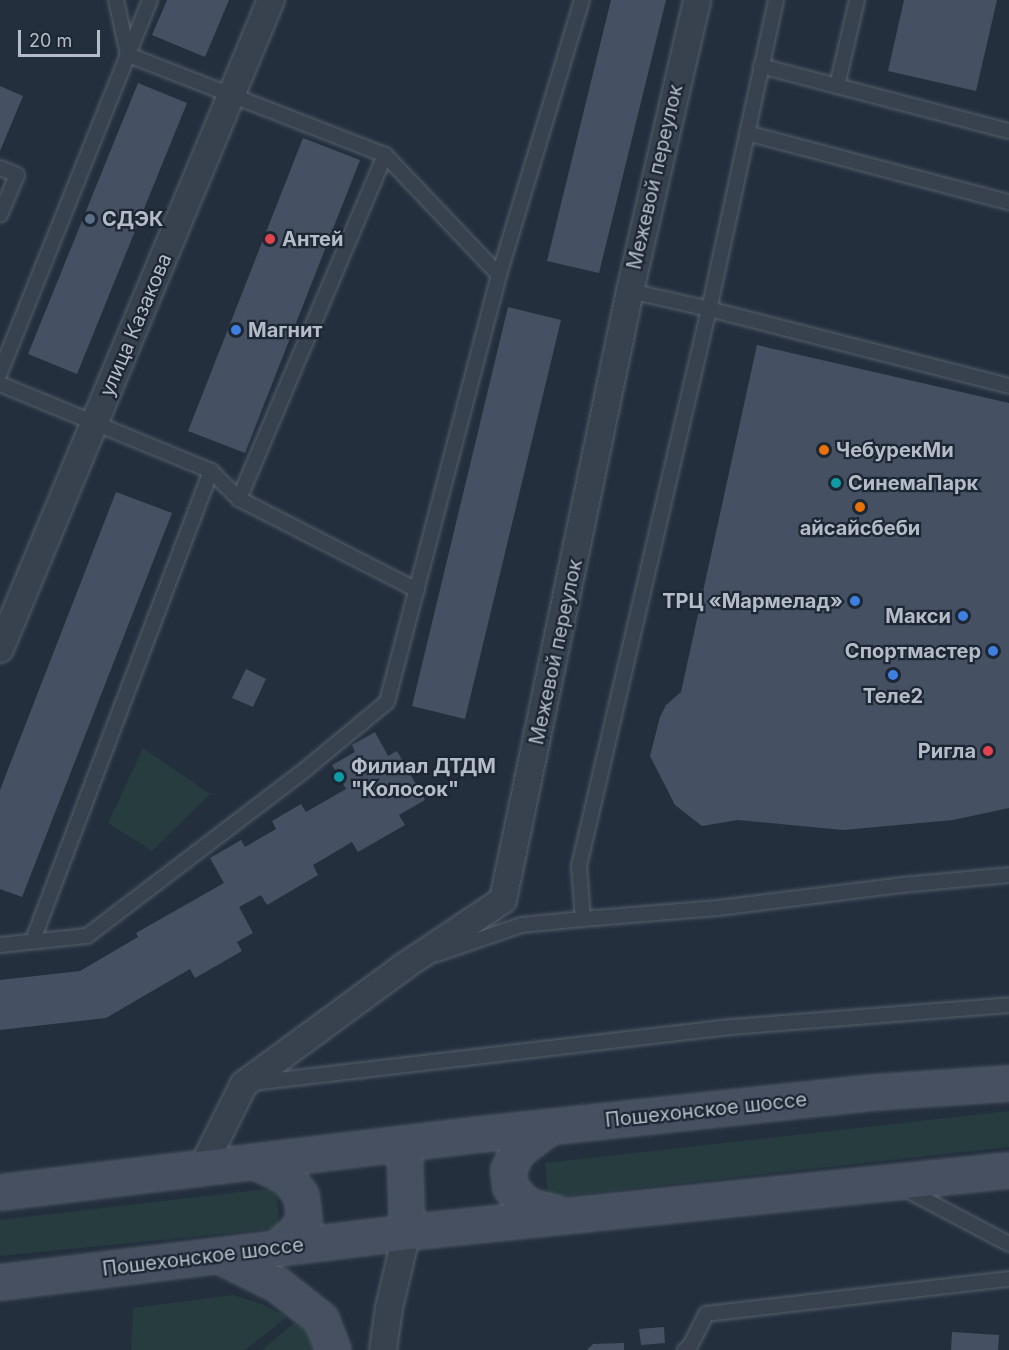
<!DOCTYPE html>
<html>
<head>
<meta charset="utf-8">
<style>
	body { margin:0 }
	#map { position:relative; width:1009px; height:1350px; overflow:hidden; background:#242f3e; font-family:Inter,sans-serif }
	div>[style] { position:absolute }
	.green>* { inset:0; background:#263c3f }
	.building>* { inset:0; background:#455162 }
	.roads { filter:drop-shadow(0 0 2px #565f6c) drop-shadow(0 0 2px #565f6c) }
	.lane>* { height:14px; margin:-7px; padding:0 7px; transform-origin:7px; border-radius:7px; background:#38414e }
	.street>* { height:26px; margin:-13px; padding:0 13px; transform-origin:13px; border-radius:13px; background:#38414e }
	.secondary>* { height:33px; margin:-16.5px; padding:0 16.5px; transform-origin:16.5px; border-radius:16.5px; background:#465061 }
	.dots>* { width:16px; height:16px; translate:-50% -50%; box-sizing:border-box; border:3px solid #1d2633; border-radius:50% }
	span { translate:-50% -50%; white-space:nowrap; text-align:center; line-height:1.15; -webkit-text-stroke:4.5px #1d2633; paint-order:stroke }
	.street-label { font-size:20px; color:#b4bcc9 }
	.poi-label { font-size:20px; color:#b4bcc9; font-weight:700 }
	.left { translate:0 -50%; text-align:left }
	.right { translate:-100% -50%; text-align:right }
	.scale { position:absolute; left:18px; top:30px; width:82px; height:27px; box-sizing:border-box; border:3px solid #b4bcc9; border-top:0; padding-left:8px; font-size:18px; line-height:21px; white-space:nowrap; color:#b4bcc9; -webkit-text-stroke:4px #1d2633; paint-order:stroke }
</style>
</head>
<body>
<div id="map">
	<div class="green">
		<div style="clip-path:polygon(143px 748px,210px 794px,152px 851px,108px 823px)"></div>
		<div style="clip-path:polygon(1009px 1111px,1009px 1147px,548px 1198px,545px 1163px)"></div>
		<div style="clip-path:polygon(276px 1188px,280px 1228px,0 1256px,0 1220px)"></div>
		<div style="clip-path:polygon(233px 1295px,262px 1304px,287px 1317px,245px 1350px,131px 1350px,133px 1308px)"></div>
		<div style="clip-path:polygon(294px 1323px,306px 1331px,313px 1350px,262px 1350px)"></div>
	</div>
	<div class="building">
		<div style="clip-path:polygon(167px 0,229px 0,205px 57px,152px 35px)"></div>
		<div style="clip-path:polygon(611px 0,666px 0,599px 273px,547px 261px)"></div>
		<div style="clip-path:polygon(904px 0,997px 0,976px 91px,888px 71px)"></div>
		<div style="clip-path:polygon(138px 83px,187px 103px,77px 374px,28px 354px)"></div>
		<div style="clip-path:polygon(0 86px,23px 96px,0 151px)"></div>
		<div style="clip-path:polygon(303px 138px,360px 160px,245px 453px,188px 431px)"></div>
		<div style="clip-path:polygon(508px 307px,561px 320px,465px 719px,412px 706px)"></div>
		<div style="clip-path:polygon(757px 345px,1009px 403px,1009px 808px,953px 820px,843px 830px,738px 820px,702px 826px,675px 805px,650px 756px,660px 717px,666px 705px,681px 692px)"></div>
		<div style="clip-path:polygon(116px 492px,172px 513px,22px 897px,0 889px,0 790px)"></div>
		<div style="clip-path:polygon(246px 669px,266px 679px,253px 707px,232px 698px)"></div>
		<div style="clip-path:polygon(375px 732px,388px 756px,397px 751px,425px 800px,399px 815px,405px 825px,358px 852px,352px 842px,313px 865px,318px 875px,267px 905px,261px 895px,239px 907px,253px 933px,237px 942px,242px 951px,195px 978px,190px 969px,106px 1018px,0 1030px,0 980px,80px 971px,138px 937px,136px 933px,224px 883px,210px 858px,241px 840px,245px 847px,276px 829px,272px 821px,301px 804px,306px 812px,346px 789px,332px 765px,355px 752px,352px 745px)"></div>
		<div style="clip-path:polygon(664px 1327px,665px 1343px,641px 1345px,639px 1329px)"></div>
		<div style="clip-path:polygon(952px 1332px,999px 1335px,998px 1350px,951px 1350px)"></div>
		<div style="clip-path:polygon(624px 1343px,624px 1350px,587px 1350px,593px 1344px)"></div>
	</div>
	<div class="roads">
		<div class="lane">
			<div style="left:776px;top:0;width:316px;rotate:102.2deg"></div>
			<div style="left:709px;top:309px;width:310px;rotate:14.4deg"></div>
			<div style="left:761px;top:66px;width:256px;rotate:14.7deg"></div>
			<div style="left:837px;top:86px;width:88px;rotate:-76.9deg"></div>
			<div style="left:747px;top:133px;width:271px;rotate:14.8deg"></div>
			<div style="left:0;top:168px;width:18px;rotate:22deg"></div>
			<div style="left:17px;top:175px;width:43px;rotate:113deg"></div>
			<div style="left:499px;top:275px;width:287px;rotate:-73.2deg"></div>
			<div style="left:630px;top:291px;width:81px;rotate:12.8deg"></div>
			<div style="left:709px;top:309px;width:572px;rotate:103.14deg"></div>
			<div style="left:579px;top:866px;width:53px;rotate:85.7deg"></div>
			<div style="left:583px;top:919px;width:135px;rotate:-4.7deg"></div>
			<div style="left:718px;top:908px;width:185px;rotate:-7.1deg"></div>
			<div style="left:902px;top:885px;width:107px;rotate:-5.3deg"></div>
			<div style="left:0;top:373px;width:402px;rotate:-68.1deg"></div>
			<div style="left:0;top:384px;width:228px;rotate:22.4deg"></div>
			<div style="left:211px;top:471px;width:40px;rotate:45deg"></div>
			<div style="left:239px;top:499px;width:374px;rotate:-67deg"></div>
			<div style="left:239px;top:499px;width:200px;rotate:27.1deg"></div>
			<div style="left:33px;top:940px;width:502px;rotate:-69.22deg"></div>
			<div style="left:0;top:945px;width:87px;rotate:-5.9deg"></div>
			<div style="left:87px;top:936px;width:275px;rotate:-37.3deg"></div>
			<div style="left:306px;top:769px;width:105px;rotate:-39.6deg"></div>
			<div style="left:387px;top:702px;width:441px;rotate:-75.3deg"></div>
			<div style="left:499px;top:275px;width:166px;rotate:-133.5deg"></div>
			<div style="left:385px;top:155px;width:276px;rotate:-158.7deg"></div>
			<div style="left:128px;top:55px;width:56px;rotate:-102.3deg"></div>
			<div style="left:437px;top:954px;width:89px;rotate:-19deg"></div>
			<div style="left:521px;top:925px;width:62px;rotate:-5.5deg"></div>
			<div style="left:253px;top:1083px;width:482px;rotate:-6.7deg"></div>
			<div style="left:732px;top:1027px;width:278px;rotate:-4.5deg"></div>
			<div style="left:903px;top:1188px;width:120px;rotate:27.8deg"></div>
			<div style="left:685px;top:1350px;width:6px;rotate:-39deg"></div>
			<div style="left:690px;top:1346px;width:36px;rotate:-63deg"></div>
			<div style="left:706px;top:1314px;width:305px;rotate:-6.6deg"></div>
		</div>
		<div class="street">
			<div style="left:0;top:649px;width:703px;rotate:-67.34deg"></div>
			<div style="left:201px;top:1170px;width:96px;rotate:-63.4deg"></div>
			<div style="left:244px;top:1084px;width:197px;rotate:-36.3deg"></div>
			<div style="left:403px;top:967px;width:120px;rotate:-33.8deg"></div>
			<div style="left:503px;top:900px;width:622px;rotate:-78.22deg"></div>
			<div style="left:630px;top:291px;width:299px;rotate:-77deg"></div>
			<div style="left:383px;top:1350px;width:42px;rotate:-81.9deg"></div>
			<div style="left:389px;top:1308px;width:78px;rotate:-76.7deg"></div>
		</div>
		<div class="secondary">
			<div style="left:549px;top:1127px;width:39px;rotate:143deg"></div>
			<div style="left:518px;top:1150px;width:22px;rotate:117deg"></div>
			<div style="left:508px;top:1170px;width:17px;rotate:83deg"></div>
			<div style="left:510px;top:1187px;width:24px;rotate:48deg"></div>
			<div style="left:526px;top:1205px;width:34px;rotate:15deg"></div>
			<div style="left:404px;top:1143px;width:89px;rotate:88.1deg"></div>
			<div style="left:256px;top:1162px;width:33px;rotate:25deg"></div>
			<div style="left:286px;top:1176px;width:24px;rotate:52deg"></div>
			<div style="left:301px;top:1195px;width:25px;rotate:83deg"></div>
			<div style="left:304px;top:1220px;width:16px;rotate:128deg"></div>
			<div style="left:294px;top:1233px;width:23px;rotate:140deg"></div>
			<div style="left:0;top:1192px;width:483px;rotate:-6.9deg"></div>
			<div style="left:480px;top:1134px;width:395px;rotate:-6.1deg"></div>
			<div style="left:873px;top:1092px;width:136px;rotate:-3.8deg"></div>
			<div style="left:220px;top:1256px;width:65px;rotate:26.6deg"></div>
			<div style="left:278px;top:1285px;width:55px;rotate:38.3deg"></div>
			<div style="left:321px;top:1319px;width:33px;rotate:69deg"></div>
			<div style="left:0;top:1282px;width:410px;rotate:-7deg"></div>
			<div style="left:407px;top:1232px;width:605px;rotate:-5.88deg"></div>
		</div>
	</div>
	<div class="dots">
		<div style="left:90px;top:219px;background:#5c6f8a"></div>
		<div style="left:270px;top:239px;background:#e0444e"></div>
		<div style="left:236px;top:330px;background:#3f7fe0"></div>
		<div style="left:824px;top:450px;background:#e8710a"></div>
		<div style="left:836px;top:483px;background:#0f9aa8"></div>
		<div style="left:860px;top:507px;background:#e8710a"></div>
		<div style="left:855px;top:601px;background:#3f7fe0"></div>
		<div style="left:963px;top:616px;background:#3f7fe0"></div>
		<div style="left:993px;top:651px;background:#3f7fe0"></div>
		<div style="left:893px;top:675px;background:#3f7fe0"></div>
		<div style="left:988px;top:751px;background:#e0444e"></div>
		<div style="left:339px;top:777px;background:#0f9aa8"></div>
	</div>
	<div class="street-label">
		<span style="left:655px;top:177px;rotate:-77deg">Межевой переулок</span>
		<span style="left:136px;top:325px;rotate:-67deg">улица Казакова</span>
		<span style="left:556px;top:652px;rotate:-78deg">Межевой переулок</span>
		<span style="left:706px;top:1110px;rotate:-6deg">Пошехонское шоссе</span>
		<span style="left:203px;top:1257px;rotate:-7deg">Пошехонское шоссе</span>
	</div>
	<div class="poi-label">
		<span class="left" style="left:102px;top:219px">СДЭК</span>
		<span class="left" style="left:282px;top:239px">Антей</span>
		<span class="left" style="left:248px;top:330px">Магнит</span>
		<span class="left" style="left:836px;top:450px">ЧебурекМи</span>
		<span class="left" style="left:848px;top:483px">СинемаПарк</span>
		<span style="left:860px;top:528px">айсайсбеби</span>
		<span class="right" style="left:843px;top:601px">ТРЦ «Мармелад»</span>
		<span class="right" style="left:951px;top:616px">Макси</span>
		<span class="right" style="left:981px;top:651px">Спортмастер</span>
		<span style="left:893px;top:696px">Теле2</span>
		<span class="right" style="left:976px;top:751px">Ригла</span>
		<span class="left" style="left:351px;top:778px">Филиал ДТДМ<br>"Колосок"</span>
	</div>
	<div class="scale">20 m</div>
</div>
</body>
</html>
